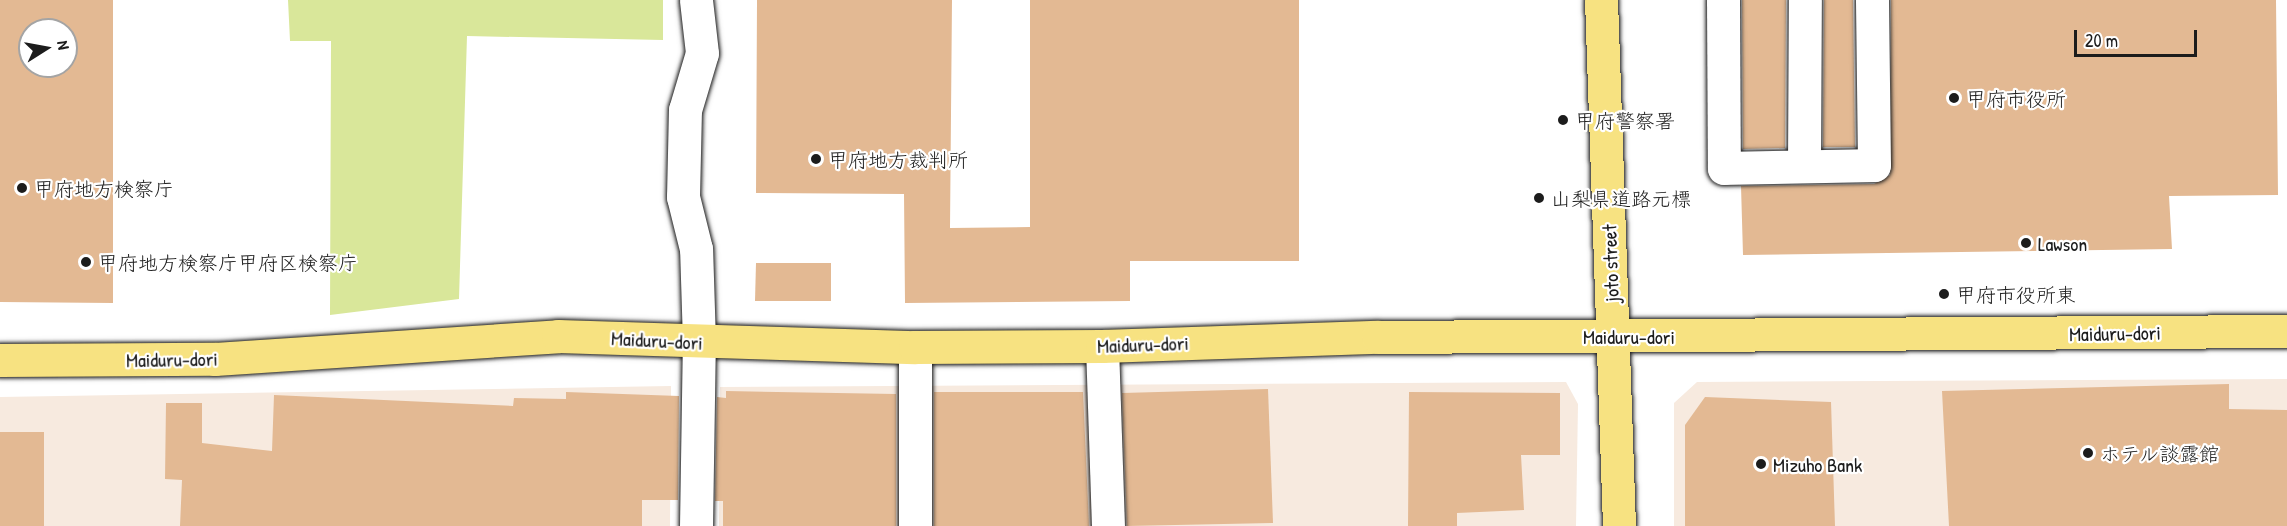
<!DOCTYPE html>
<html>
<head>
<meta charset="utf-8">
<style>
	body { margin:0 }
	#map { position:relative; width:2287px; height:526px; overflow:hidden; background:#fff; font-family:"Patrick Hand","Klee One",sans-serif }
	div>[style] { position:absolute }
	.built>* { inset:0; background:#f7eadf }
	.green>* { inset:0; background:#d9e79a }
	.building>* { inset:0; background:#e3b993 }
	.roads { filter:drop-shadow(0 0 2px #1c1c1c) drop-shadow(0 0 2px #1c1c1c) }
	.minor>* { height:33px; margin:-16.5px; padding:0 16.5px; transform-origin:16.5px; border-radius:16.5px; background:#fff }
	.major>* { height:33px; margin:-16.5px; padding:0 16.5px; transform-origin:16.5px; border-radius:16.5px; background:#f7e281 }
	.highway>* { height:33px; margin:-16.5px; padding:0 16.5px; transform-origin:16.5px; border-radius:16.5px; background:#f7e281 }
	.dots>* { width:16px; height:16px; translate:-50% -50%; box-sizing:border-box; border:3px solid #fff; border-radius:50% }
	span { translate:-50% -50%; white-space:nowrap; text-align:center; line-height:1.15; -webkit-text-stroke:4.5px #fff; paint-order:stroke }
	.poi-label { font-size:20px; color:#1c1c1c }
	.left { translate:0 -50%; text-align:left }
	.street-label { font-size:20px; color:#1c1c1c }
	.north { position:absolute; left:18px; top:18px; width:60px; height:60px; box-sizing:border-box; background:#fff; border:2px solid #a4a4a4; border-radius:50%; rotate:79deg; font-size:16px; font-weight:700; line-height:24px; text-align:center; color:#1c1c1c }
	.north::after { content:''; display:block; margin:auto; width:21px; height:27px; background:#1c1c1c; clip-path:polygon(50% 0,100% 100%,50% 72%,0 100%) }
	.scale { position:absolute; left:2074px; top:30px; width:123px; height:27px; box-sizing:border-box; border:3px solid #1c1c1c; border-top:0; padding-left:8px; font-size:18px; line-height:21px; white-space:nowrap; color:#1c1c1c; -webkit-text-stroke:4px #fff; paint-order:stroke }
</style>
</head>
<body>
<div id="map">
	<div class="built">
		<div style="clip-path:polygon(2287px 379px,2287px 526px,1674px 526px,1674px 403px,1697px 382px)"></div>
		<div style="clip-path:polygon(1566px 382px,1578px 404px,1576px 526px,719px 526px,720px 387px)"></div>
		<div style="clip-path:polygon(671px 386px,670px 526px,0 526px,0 397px)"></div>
	</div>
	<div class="green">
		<div style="clip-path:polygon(288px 0,663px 0,663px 40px,467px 36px,459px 299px,330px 315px,331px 41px,290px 41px)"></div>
	</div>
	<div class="building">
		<div style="clip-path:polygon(evenodd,0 0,113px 0,113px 303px,0 302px,0 0,30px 30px,66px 30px,66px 66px,30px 66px,30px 30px)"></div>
		<div style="clip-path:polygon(757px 0,952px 0,950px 228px,1030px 227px,1030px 0,1299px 0,1299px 261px,1130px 261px,1130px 301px,905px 303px,904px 194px,756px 193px)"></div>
		<div style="clip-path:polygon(1742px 0,1786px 0,1785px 148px,1743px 149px)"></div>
		<div style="clip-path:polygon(1824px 0,1853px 0,1855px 147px,1823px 147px)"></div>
		<div style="clip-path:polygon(1891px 0,2276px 0,2278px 195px,2169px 196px,2172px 249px,1743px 255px,1741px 186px,1874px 184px,1890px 175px)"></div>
		<div style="clip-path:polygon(756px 263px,831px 263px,831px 301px,755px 301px)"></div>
		<div style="clip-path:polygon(2229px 384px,2229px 409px,2287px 410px,2287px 526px,1949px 526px,1942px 391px)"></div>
		<div style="clip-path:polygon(1268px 389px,1273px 523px,1127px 526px,1122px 393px)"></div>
		<div style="clip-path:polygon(726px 391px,896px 394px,896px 526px,723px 526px,723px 501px,715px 501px,717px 397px,726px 398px)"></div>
		<div style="clip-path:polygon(566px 392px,679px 396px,678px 500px,642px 500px,642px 526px,180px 526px,182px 480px,165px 479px,166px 403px,202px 403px,202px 443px,272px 451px,274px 395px,513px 406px,514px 398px,566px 399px)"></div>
		<div style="clip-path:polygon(934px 392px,1083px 392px,1089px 526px,934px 526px)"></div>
		<div style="clip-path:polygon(1409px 392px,1560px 393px,1560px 455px,1521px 455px,1524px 510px,1457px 513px,1457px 526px,1408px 526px)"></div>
		<div style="clip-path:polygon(1705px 397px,1831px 402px,1835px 526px,1685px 526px,1685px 425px)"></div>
		<div style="clip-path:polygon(0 432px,44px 432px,44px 526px,0 526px)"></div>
	</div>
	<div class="roads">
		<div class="minor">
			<div style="left:1723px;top:0;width:168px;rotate:89.7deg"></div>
			<div style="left:1724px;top:168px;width:150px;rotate:-1.1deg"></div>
			<div style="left:1874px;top:165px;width:165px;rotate:-90.7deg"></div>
			<div style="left:1804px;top:166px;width:166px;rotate:-89.7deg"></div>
			<div style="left:1102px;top:346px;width:180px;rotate:88.1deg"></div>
			<div style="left:696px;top:526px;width:184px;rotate:-89.1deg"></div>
			<div style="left:699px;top:342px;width:93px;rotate:-91.8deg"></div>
			<div style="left:696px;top:249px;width:54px;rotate:-104deg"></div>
			<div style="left:683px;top:197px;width:87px;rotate:-88.7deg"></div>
			<div style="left:685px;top:110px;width:59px;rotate:-73.4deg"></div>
			<div style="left:702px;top:53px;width:53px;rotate:-96.5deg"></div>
			<div style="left:915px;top:526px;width:179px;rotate:-90deg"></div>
		</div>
		<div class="major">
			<div style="left:0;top:360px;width:215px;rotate:-0.3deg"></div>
			<div style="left:215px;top:359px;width:344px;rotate:-3.8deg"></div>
			<div style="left:558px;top:336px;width:357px;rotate:1.8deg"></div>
			<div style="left:915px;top:347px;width:187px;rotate:-0.3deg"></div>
			<div style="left:1102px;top:346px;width:276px;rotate:-1.9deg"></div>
			<div style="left:1378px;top:337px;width:909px;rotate:-0.38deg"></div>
		</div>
		<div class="highway">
			<div style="left:1601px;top:0;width:526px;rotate:88.04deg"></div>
		</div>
	</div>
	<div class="dots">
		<div style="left:1954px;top:98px;background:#1c1c1c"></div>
		<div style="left:1563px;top:120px;background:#1c1c1c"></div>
		<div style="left:816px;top:159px;background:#1c1c1c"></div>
		<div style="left:22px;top:188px;background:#1c1c1c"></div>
		<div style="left:1539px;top:198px;background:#1c1c1c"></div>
		<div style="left:2026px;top:243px;background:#1c1c1c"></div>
		<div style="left:86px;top:262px;background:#1c1c1c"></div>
		<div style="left:1944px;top:294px;background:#1c1c1c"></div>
		<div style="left:2088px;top:453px;background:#1c1c1c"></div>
		<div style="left:1761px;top:464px;background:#1c1c1c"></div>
	</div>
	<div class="poi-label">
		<span class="left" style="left:1966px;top:98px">甲府市役所</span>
		<span class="left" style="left:1575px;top:120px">甲府警察署</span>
		<span class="left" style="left:828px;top:159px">甲府地方裁判所</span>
		<span class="left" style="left:34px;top:188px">甲府地方検察庁</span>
		<span class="left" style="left:1551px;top:198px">山梨県道路元標</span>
		<span class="left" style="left:2038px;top:243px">Lawson</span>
		<span class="left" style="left:98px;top:262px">甲府地方検察庁甲府区検察庁</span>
		<span class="left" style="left:1956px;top:294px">甲府市役所東</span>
		<span class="left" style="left:2100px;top:453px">ホテル談露館</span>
		<span class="left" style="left:1773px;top:464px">Mizuho Bank</span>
	</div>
	<div class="street-label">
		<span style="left:1610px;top:263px;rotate:-92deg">joto street</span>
		<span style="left:2115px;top:333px;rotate:-1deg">Maiduru-dori</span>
		<span style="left:1629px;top:336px">Maiduru-dori</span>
		<span style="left:657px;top:340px;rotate:3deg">Maiduru-dori</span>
		<span style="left:1143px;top:344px;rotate:-2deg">Maiduru-dori</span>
		<span style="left:172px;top:359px;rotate:-1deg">Maiduru-dori</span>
	</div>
	<div class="north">N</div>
	<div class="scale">20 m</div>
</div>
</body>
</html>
